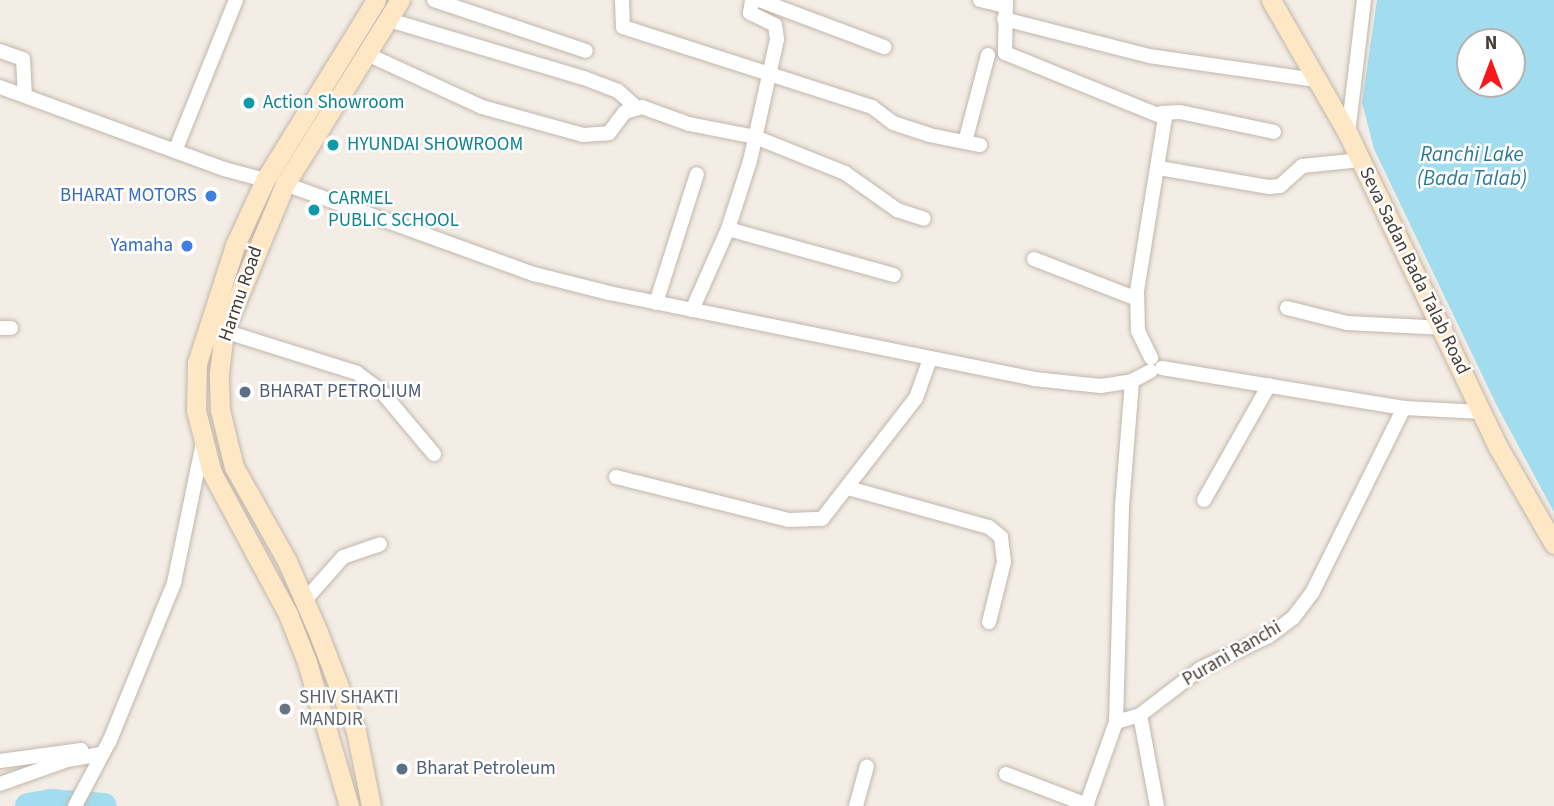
<!DOCTYPE html>
<html>
<head>
<meta charset="utf-8">
<style>
	body { margin:0 }
	#map { position:relative; width:1554px; height:806px; overflow:hidden; background:#f3ede6; font-family:"Source Sans 3",sans-serif }
	div>[style] { position:absolute }
	.water>* { inset:0; background:#a2dcef }
	.river>* { height:26px; margin:-13px; padding:0 13px; transform-origin:13px; border-radius:13px; background:#a2dcef }
	.roads { filter:drop-shadow(0 0 2px #c1b6ab) drop-shadow(0 0 2px #c1b6ab) }
	.street>* { height:14px; margin:-7px; padding:0 7px; transform-origin:7px; border-radius:7px; background:#fff }
	.secondary>* { height:19px; margin:-9.5px; padding:0 9.5px; transform-origin:9.5px; border-radius:9.5px; background:#fee7c5 }
	.dots>* { width:19px; height:19px; translate:-50% -50%; box-sizing:border-box; border:4px solid #fff; border-radius:50% }
	span { translate:-50% -50%; white-space:nowrap; text-align:center; line-height:1.15; -webkit-text-stroke:5px #fff; paint-order:stroke }
	.culture-label { font-size:19px; color:#0d838f }
	.left { translate:0 -50%; text-align:left }
	.shop-label { font-size:19px; color:#366cbe }
	.right { translate:-100% -50%; text-align:right }
	.street-label { font-size:19px; color:#453c35 }
	.service-label { font-size:19px; color:#4e5e75 }
	.worship-label { font-size:19px; color:#5b616d }
	.water-label { font-size:21px; color:#2b7b98; font-style:italic }
	.north { position:absolute; left:1456px; top:28px; width:70px; height:70px; box-sizing:border-box; background:#fff; border:2px solid #b5b1ae; border-radius:50%; rotate:0deg; font-size:19px; font-weight:700; line-height:28px; text-align:center; color:#453c35 }
	.north::after { content:''; display:block; margin:auto; width:24px; height:32px; background:#f71819; clip-path:polygon(50% 0,100% 100%,50% 72%,0 100%) }
</style>
</head>
<body>
<div id="map">
	<div class="water">
		<div style="clip-path:polygon(evenodd,1377px 0,1554px 0,1554px 512px,1497px 406px,1374px 149px,1362px 102px,1377px 0,1470px 42px,1512px 42px,1512px 84px,1470px 84px,1470px 42px)"></div>
	</div>
	<div class="river">
		<div style="left:28px;top:806px;width:22px;rotate:-10deg"></div>
		<div style="left:50px;top:802px;width:54px;rotate:4.2deg"></div>
	</div>
	<div class="roads">
		<div class="street">
			<div style="left:434px;top:0;width:160px;rotate:18.5deg"></div>
			<div style="left:622px;top:0;width:27px;rotate:88deg"></div>
			<div style="left:623px;top:27px;width:262px;rotate:17.8deg"></div>
			<div style="left:872px;top:107px;width:26px;rotate:37deg"></div>
			<div style="left:893px;top:123px;width:38px;rotate:18deg"></div>
			<div style="left:929px;top:135px;width:52px;rotate:11.1deg"></div>
			<div style="left:759px;top:0;width:134px;rotate:20.6deg"></div>
			<div style="left:980px;top:0;width:26px;rotate:13deg"></div>
			<div style="left:1006px;top:0;width:53px;rotate:91.1deg"></div>
			<div style="left:1005px;top:53px;width:173px;rotate:22.1deg"></div>
			<div style="left:1165px;top:118px;width:175px;rotate:99.2deg"></div>
			<div style="left:1137px;top:291px;width:40px;rotate:88.6deg"></div>
			<div style="left:1138px;top:331px;width:30px;rotate:64deg"></div>
			<div style="left:1004px;top:19px;width:150px;rotate:14.3deg"></div>
			<div style="left:1149px;top:56px;width:169px;rotate:8.2deg"></div>
			<div style="left:389px;top:20px;width:203px;rotate:16.6deg"></div>
			<div style="left:584px;top:78px;width:36px;rotate:21deg"></div>
			<div style="left:618px;top:91px;width:25px;rotate:42deg"></div>
			<div style="left:0;top:51px;width:24px;rotate:19deg"></div>
			<div style="left:23px;top:59px;width:34px;rotate:87deg"></div>
			<div style="left:369px;top:55px;width:124px;rotate:24.7deg"></div>
			<div style="left:482px;top:107px;width:105px;rotate:15.5deg"></div>
			<div style="left:583px;top:135px;width:26px;rotate:-4deg"></div>
			<div style="left:609px;top:133px;width:26px;rotate:-53deg"></div>
			<div style="left:625px;top:112px;width:18px;rotate:-16deg"></div>
			<div style="left:642px;top:107px;width:50px;rotate:19.9deg"></div>
			<div style="left:689px;top:124px;width:67px;rotate:11.1deg"></div>
			<div style="left:755px;top:137px;width:97px;rotate:21.8deg"></div>
			<div style="left:845px;top:173px;width:64px;rotate:35.4deg"></div>
			<div style="left:897px;top:210px;width:28px;rotate:18deg"></div>
			<div style="left:0;top:87px;width:239px;rotate:20.1deg"></div>
			<div style="left:224px;top:169px;width:42px;rotate:15deg"></div>
			<div style="left:1161px;top:113px;width:19px;rotate:-3deg"></div>
			<div style="left:1180px;top:112px;width:96px;rotate:12deg"></div>
			<div style="left:1348px;top:134px;width:135px;rotate:-83.2deg"></div>
			<div style="left:965px;top:142px;width:90px;rotate:-75.2deg"></div>
			<div style="left:175px;top:151px;width:163px;rotate:-68deg"></div>
			<div style="left:1159px;top:168px;width:112px;rotate:9.8deg"></div>
			<div style="left:1269px;top:187px;width:11px;rotate:-5deg"></div>
			<div style="left:1280px;top:186px;width:30px;rotate:-42deg"></div>
			<div style="left:1302px;top:166px;width:59px;rotate:-5.8deg"></div>
			<div style="left:285px;top:184px;width:265px;rotate:19.9deg"></div>
			<div style="left:534px;top:274px;width:77px;rotate:14.2deg"></div>
			<div style="left:609px;top:293px;width:434px;rotate:11.4deg"></div>
			<div style="left:1034px;top:379px;width:67px;rotate:6deg"></div>
			<div style="left:1101px;top:386px;width:31px;rotate:-9deg"></div>
			<div style="left:1132px;top:381px;width:21px;rotate:-28deg"></div>
			<div style="left:728px;top:229px;width:172px;rotate:15.5deg"></div>
			<div style="left:1034px;top:259px;width:110px;rotate:21.2deg"></div>
			<div style="left:656px;top:303px;width:135px;rotate:-72.4deg"></div>
			<div style="left:1287px;top:308px;width:62px;rotate:14deg"></div>
			<div style="left:1347px;top:323px;width:98px;rotate:2.9deg"></div>
			<div style="left:692px;top:310px;width:89px;rotate:-66deg"></div>
			<div style="left:728px;top:229px;width:71px;rotate:-72.1deg"></div>
			<div style="left:750px;top:161px;width:125px;rotate:-77.5deg"></div>
			<div style="left:777px;top:39px;width:14px;rotate:-98deg"></div>
			<div style="left:775px;top:25px;width:28px;rotate:-154deg"></div>
			<div style="left:750px;top:13px;width:13px;rotate:-81deg"></div>
			<div style="left:0;top:328px;width:11px"></div>
			<div style="left:224px;top:331px;width:139px;rotate:17.5deg"></div>
			<div style="left:357px;top:373px;width:31px;rotate:37deg"></div>
			<div style="left:382px;top:392px;width:81px;rotate:50deg"></div>
			<div style="left:1162px;top:368px;width:245px;rotate:9.4deg"></div>
			<div style="left:1404px;top:408px;width:78px;rotate:2.9deg"></div>
			<div style="left:616px;top:477px;width:178px;rotate:14deg"></div>
			<div style="left:789px;top:520px;width:33px;rotate:-2deg"></div>
			<div style="left:822px;top:519px;width:153px;rotate:-52.2deg"></div>
			<div style="left:916px;top:398px;width:41px;rotate:-70.3deg"></div>
			<div style="left:848px;top:488px;width:146px;rotate:15.5deg"></div>
			<div style="left:989px;top:527px;width:16px;rotate:40deg"></div>
			<div style="left:1001px;top:537px;width:25px;rotate:83deg"></div>
			<div style="left:1004px;top:562px;width:62px;rotate:104deg"></div>
			<div style="left:1204px;top:500px;width:132px;rotate:-60.5deg"></div>
			<div style="left:305px;top:600px;width:57px;rotate:-48.5deg"></div>
			<div style="left:343px;top:557px;width:39px;rotate:-19deg"></div>
			<div style="left:1140px;top:715px;width:93px;rotate:79.4deg"></div>
			<div style="left:1116px;top:722px;width:216px;rotate:-88.4deg"></div>
			<div style="left:1122px;top:506px;width:125px;rotate:-85.4deg"></div>
			<div style="left:0;top:761px;width:82px;rotate:-7.7deg"></div>
			<div style="left:1006px;top:774px;width:87px;rotate:20.9deg"></div>
			<div style="left:0;top:784px;width:71px;rotate:-19.7deg"></div>
			<div style="left:67px;top:760px;width:36px;rotate:-10deg"></div>
			<div style="left:75px;top:806px;width:75px;rotate:-62.1deg"></div>
			<div style="left:110px;top:740px;width:170px;rotate:-67.8deg"></div>
			<div style="left:174px;top:583px;width:143px;rotate:-78.3deg"></div>
			<div style="left:856px;top:806px;width:41px;rotate:-74.6deg"></div>
			<div style="left:1086px;top:806px;width:89px;rotate:-70.3deg"></div>
			<div style="left:1116px;top:722px;width:25px;rotate:-16deg"></div>
			<div style="left:1140px;top:715px;width:76px;rotate:-37.5deg"></div>
			<div style="left:1200px;top:669px;width:76px;rotate:-25.6deg"></div>
			<div style="left:1269px;top:636px;width:30px;rotate:-37deg"></div>
			<div style="left:1293px;top:618px;width:31px;rotate:-53deg"></div>
			<div style="left:1312px;top:593px;width:207px;rotate:-63.6deg"></div>
		</div>
		<div class="secondary">
			<div style="left:1271px;top:0;width:155px;rotate:60.1deg"></div>
			<div style="left:1348px;top:134px;width:347px;rotate:64.4deg"></div>
			<div style="left:1498px;top:447px;width:112px;rotate:60deg"></div>
			<div style="left:349px;top:806px;width:150px;rotate:-106.3deg"></div>
			<div style="left:307px;top:662px;width:52px;rotate:-111.6deg"></div>
			<div style="left:288px;top:614px;width:160px;rotate:-118.3deg"></div>
			<div style="left:212px;top:473px;width:65px;rotate:-104.3deg"></div>
			<div style="left:196px;top:410px;width:47px;rotate:-88.8deg"></div>
			<div style="left:197px;top:363px;width:124px;rotate:-72.1deg"></div>
			<div style="left:235px;top:245px;width:72px;rotate:-65.2deg"></div>
			<div style="left:265px;top:180px;width:211px;rotate:-58.3deg"></div>
			<div style="left:371px;top:806px;width:76px;rotate:-101.3deg"></div>
			<div style="left:356px;top:731px;width:106px;rotate:-111deg"></div>
			<div style="left:318px;top:632px;width:77px;rotate:-113.6deg"></div>
			<div style="left:287px;top:561px;width:108px;rotate:-119.4deg"></div>
			<div style="left:234px;top:467px;width:59px;rotate:-103.8deg"></div>
			<div style="left:220px;top:410px;width:37px;rotate:-92deg"></div>
			<div style="left:219px;top:373px;width:42px;rotate:-83.2deg"></div>
			<div style="left:224px;top:331px;width:159px;rotate:-67.5deg"></div>
			<div style="left:285px;top:184px;width:217px;rotate:-58deg"></div>
		</div>
	</div>
	<div class="dots">
		<div style="left:249px;top:103px;background:#0f9aa8"></div>
		<div style="left:333px;top:145px;background:#0f9aa8"></div>
		<div style="left:211px;top:196px;background:#3f7fe0"></div>
		<div style="left:314px;top:210px;background:#0f9aa8"></div>
		<div style="left:187px;top:246px;background:#3f7fe0"></div>
		<div style="left:245px;top:392px;background:#5c6f8a"></div>
		<div style="left:285px;top:709px;background:#6b7280"></div>
		<div style="left:402px;top:769px;background:#5c6f8a"></div>
	</div>
	<div class="culture-label">
		<span class="left" style="left:263px;top:103px">Action Showroom</span>
		<span class="left" style="left:347px;top:145px">HYUNDAI SHOWROOM</span>
		<span class="left" style="left:328px;top:210px">CARMEL<br>PUBLIC SCHOOL</span>
	</div>
	<div class="shop-label">
		<span class="right" style="left:197px;top:196px">BHARAT MOTORS</span>
		<span class="right" style="left:173px;top:246px">Yamaha</span>
	</div>
	<div class="street-label">
		<span style="left:1414px;top:271px;rotate:64deg">Seva Sadan Bada Talab Road</span>
		<span style="left:241px;top:294px;rotate:-71deg">Harmu Road</span>
		<span style="left:1232px;top:654px;rotate:-30deg">Purani Ranchi</span>
	</div>
	<div class="service-label">
		<span class="left" style="left:259px;top:392px">BHARAT PETROLIUM</span>
		<span class="left" style="left:416px;top:769px">Bharat Petroleum</span>
	</div>
	<div class="worship-label">
		<span class="left" style="left:299px;top:709px">SHIV SHAKTI<br>MANDIR</span>
	</div>
	<div class="water-label">
		<span style="left:1472px;top:166px">Ranchi Lake<br>(Bada Talab)</span>
	</div>
	<div class="north">N</div>
</div>
</body>
</html>
